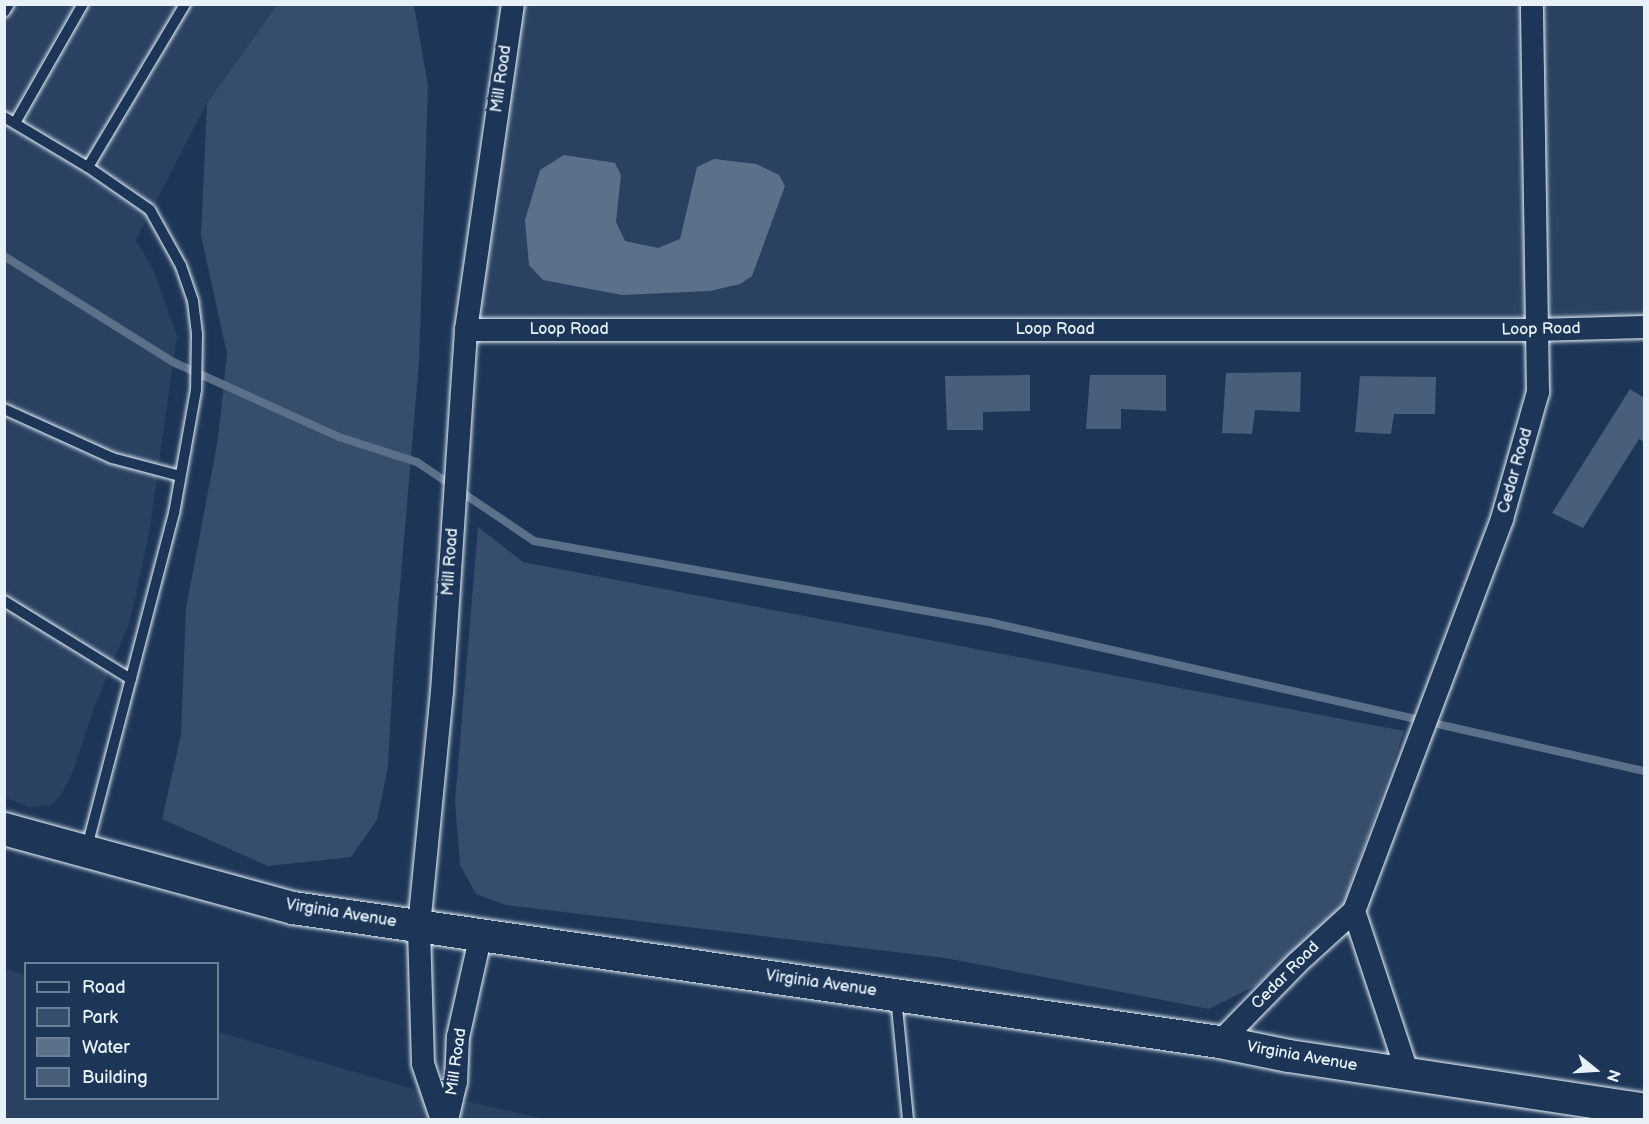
<!DOCTYPE html>
<html>
<head>
<meta charset="utf-8">
<style>
	body { margin:0 }
	#map { position:relative; width:1649px; height:1124px; overflow:hidden; background:#1d3557; font-family:"Balsamiq Sans",sans-serif }
	div>[style] { position:absolute }
	.built>* { inset:0; background:#2a4162 }
	.green>* { inset:0; background:#374d6c }
	.water>* { inset:0; background:#5d7089 }
	.stream>* { height:8px; margin:-4px; padding:0 4px; transform-origin:4px; border-radius:4px; background:#5d7089 }
	.building>* { inset:0; background:#495e7a }
	.roads { filter:drop-shadow(0 0 2px #e8f1f8) drop-shadow(0 0 2px #e8f1f8) }
	.service>* { height:10px; margin:-5px; padding:0 5px; transform-origin:5px; border-radius:5px; background:#1d3557 }
	.minor>* { height:22px; margin:-11px; padding:0 11px; transform-origin:11px; border-radius:11px; background:#1d3557 }
	.secondary>* { height:32px; margin:-16px; padding:0 16px; transform-origin:16px; border-radius:16px; background:#1d3557 }
	span { translate:-50% -50%; white-space:nowrap; text-align:center; line-height:1.15; -webkit-text-stroke:6px #1d3557; paint-order:stroke }
	.street-label { font-size:16px; color:#e8f1f8 }
	.frame { position:absolute; inset:0; border:6px solid #e8f1f8; pointer-events:none }
	.legend { position:absolute; left:24px; top:962px; width:195px; height:138px; box-sizing:border-box; background:#1d3557; border:2px solid #6e8097; margin:0; padding:8px 10px; list-style:none; font-size:18px; color:#e8f1f8 }
	.legend li { display:flex; align-items:center; gap:12px; height:30px }
	.legend b { width:30px; border:2px solid #6e8097 }
	.north { position:absolute; left:1565px; top:1040px; width:60px; height:60px; -webkit-text-stroke:4px #1d3557; paint-order:stroke; rotate:108deg; font-size:16px; font-weight:700; line-height:24px; text-align:center; color:#e8f1f8 }
	.north::after { content:''; display:block; margin:auto; width:21px; height:27px; background:#e8f1f8; clip-path:polygon(50% 0,100% 100%,50% 72%,0 100%) }
</style>
</head>
<body>
<div id="map">
	<div class="built">
		<div style="clip-path:polygon(4px 5px,277px 5px,207px 103px,136px 240px,153px 269px,177px 336px,149px 534px,130px 621px,94px 708px,74px 769px,61px 795px,50px 806px,29px 807px,4px 797px)"></div>
		<div style="clip-path:polygon(513px 5px,1644px 5px,1644px 327px,466px 330px)"></div>
		<div style="clip-path:polygon(4px 969px,25px 975px,26px 1098px,218px 1098px,218px 1032px,420px 1091px,545px 1119px,5px 1119px)"></div>
	</div>
	<div class="green">
		<div style="clip-path:polygon(277px 5px,414px 5px,428px 86px,419px 362px,394px 658px,388px 767px,377px 820px,351px 857px,268px 866px,162px 819px,181px 735px,186px 608px,218px 439px,227px 354px,201px 235px,207px 103px)"></div>
		<div style="clip-path:polygon(478px 527px,523px 562px,1404px 731px,1344px 904px,1257px 985px,1209px 1009px,945px 958px,506px 905px,476px 894px,460px 865px,455px 801px)"></div>
	</div>
	<div class="water">
		<div style="clip-path:polygon(564px 155px,615px 163px,621px 175px,616px 222px,625px 241px,658px 248px,680px 239px,697px 167px,714px 159px,756px 164px,779px 175px,785px 186px,752px 276px,740px 284px,710px 291px,622px 295px,543px 280px,529px 265px,525px 220px,540px 170px)"></div>
	</div>
	<div class="stream">
		<div style="left:4px;top:256px;width:199px;rotate:32.1deg"></div>
		<div style="left:173px;top:362px;width:182px;rotate:24.3deg"></div>
		<div style="left:339px;top:437px;width:82px;rotate:17.8deg"></div>
		<div style="left:417px;top:462px;width:141px;rotate:34deg"></div>
		<div style="left:534px;top:541px;width:462px;rotate:10.1deg"></div>
		<div style="left:989px;top:622px;width:672px;rotate:12.82deg"></div>
	</div>
	<div class="building">
		<div style="clip-path:polygon(1301px 372px,1300px 412px,1255px 410px,1252px 434px,1222px 433px,1226px 373px)"></div>
		<div style="clip-path:polygon(1030px 375px,1030px 411px,983px 412px,983px 430px,947px 430px,945px 376px)"></div>
		<div style="clip-path:polygon(1090px 375px,1166px 375px,1166px 411px,1121px 409px,1121px 429px,1086px 429px)"></div>
		<div style="clip-path:polygon(1360px 376px,1436px 377px,1435px 414px,1394px 414px,1391px 434px,1355px 432px)"></div>
		<div style="clip-path:polygon(1630px 389px,1644px 398px,1644px 442px,1639px 439px,1583px 528px,1552px 513px)"></div>
	</div>
	<div class="roads">
		<div class="service">
			<div style="left:4px;top:12px;width:9px;rotate:-58deg"></div>
			<div style="left:4px;top:117px;width:98px;rotate:30.8deg"></div>
			<div style="left:88px;top:167px;width:75px;rotate:34.7deg"></div>
			<div style="left:150px;top:210px;width:64px;rotate:61deg"></div>
			<div style="left:181px;top:266px;width:37px;rotate:71deg"></div>
			<div style="left:193px;top:301px;width:34px;rotate:83deg"></div>
			<div style="left:197px;top:335px;width:55px;rotate:91deg"></div>
			<div style="left:196px;top:390px;width:125px;rotate:100.1deg"></div>
			<div style="left:174px;top:513px;width:346px;rotate:104.6deg"></div>
			<div style="left:15px;top:123px;width:137px;rotate:-60.3deg"></div>
			<div style="left:88px;top:167px;width:190px;rotate:-59.2deg"></div>
			<div style="left:4px;top:409px;width:119px;rotate:24.4deg"></div>
			<div style="left:112px;top:458px;width:70px;rotate:14.8deg"></div>
			<div style="left:4px;top:601px;width:149px;rotate:31.6deg"></div>
			<div style="left:896px;top:997px;width:124px;rotate:84.4deg"></div>
		</div>
		<div class="minor">
			<div style="left:466px;top:330px;width:1070px"></div>
			<div style="left:1536px;top:330px;width:108px;rotate:-1.6deg"></div>
			<div style="left:1354px;top:911px;width:172px;rotate:71.7deg"></div>
			<div style="left:1220px;top:1042px;width:110px;rotate:-45.7deg"></div>
			<div style="left:1297px;top:963px;width:77px;rotate:-42.4deg"></div>
			<div style="left:1354px;top:911px;width:419px;rotate:-69.3deg"></div>
			<div style="left:1502px;top:519px;width:132px;rotate:-74.2deg"></div>
			<div style="left:1538px;top:392px;width:388px;rotate:-90.9deg"></div>
			<div style="left:442px;top:1120px;width:59px;rotate:-108.7deg"></div>
			<div style="left:423px;top:1064px;width:138px;rotate:-91.7deg"></div>
			<div style="left:419px;top:926px;width:235px;rotate:-84.4deg"></div>
			<div style="left:442px;top:692px;width:363px;rotate:-86.2deg"></div>
			<div style="left:466px;top:330px;width:329px;rotate:-81.8deg"></div>
			<div style="left:447px;top:1120px;width:39px;rotate:-77deg"></div>
			<div style="left:456px;top:1082px;width:45px;rotate:-87.5deg"></div>
			<div style="left:458px;top:1037px;width:106px;rotate:-77.4deg"></div>
		</div>
		<div class="secondary">
			<div style="left:4px;top:829px;width:300px;rotate:15.3deg"></div>
			<div style="left:293px;top:908px;width:937px;rotate:8.23deg"></div>
			<div style="left:1220px;top:1042px;width:70px;rotate:11.5deg"></div>
			<div style="left:1289px;top:1056px;width:359px;rotate:8.6deg"></div>
		</div>
	</div>
	<div class="street-label">
		<span style="left:502px;top:79px;rotate:-82deg">Mill Road</span>
		<span style="left:569px;top:330px">Loop Road</span>
		<span style="left:1055px;top:330px">Loop Road</span>
		<span style="left:1541px;top:330px;rotate:-1deg">Loop Road</span>
		<span style="left:1516px;top:471px;rotate:-74deg">Cedar Road</span>
		<span style="left:451px;top:562px;rotate:-86deg">Mill Road</span>
		<span style="left:341px;top:914px;rotate:9deg">Virginia Avenue</span>
		<span style="left:1286px;top:976px;rotate:-45deg">Cedar Road</span>
		<span style="left:821px;top:984px;rotate:8deg">Virginia Avenue</span>
		<span style="left:1302px;top:1057px;rotate:10deg">Virginia Avenue</span>
		<span style="left:457px;top:1062px;rotate:-82deg">Mill Road</span>
	</div>
	<div class="frame"></div>
	<ul class="legend">
	<li><b style="height:8px;background:#1d3557"></b>Road</li>
	<li><b style="height:16px;background:#374d6c"></b>Park</li>
	<li><b style="height:16px;background:#5d7089"></b>Water</li>
	<li><b style="height:16px;background:#495e7a"></b>Building</li>
	</ul>
	<div class="north">N</div>
</div>
</body>
</html>
